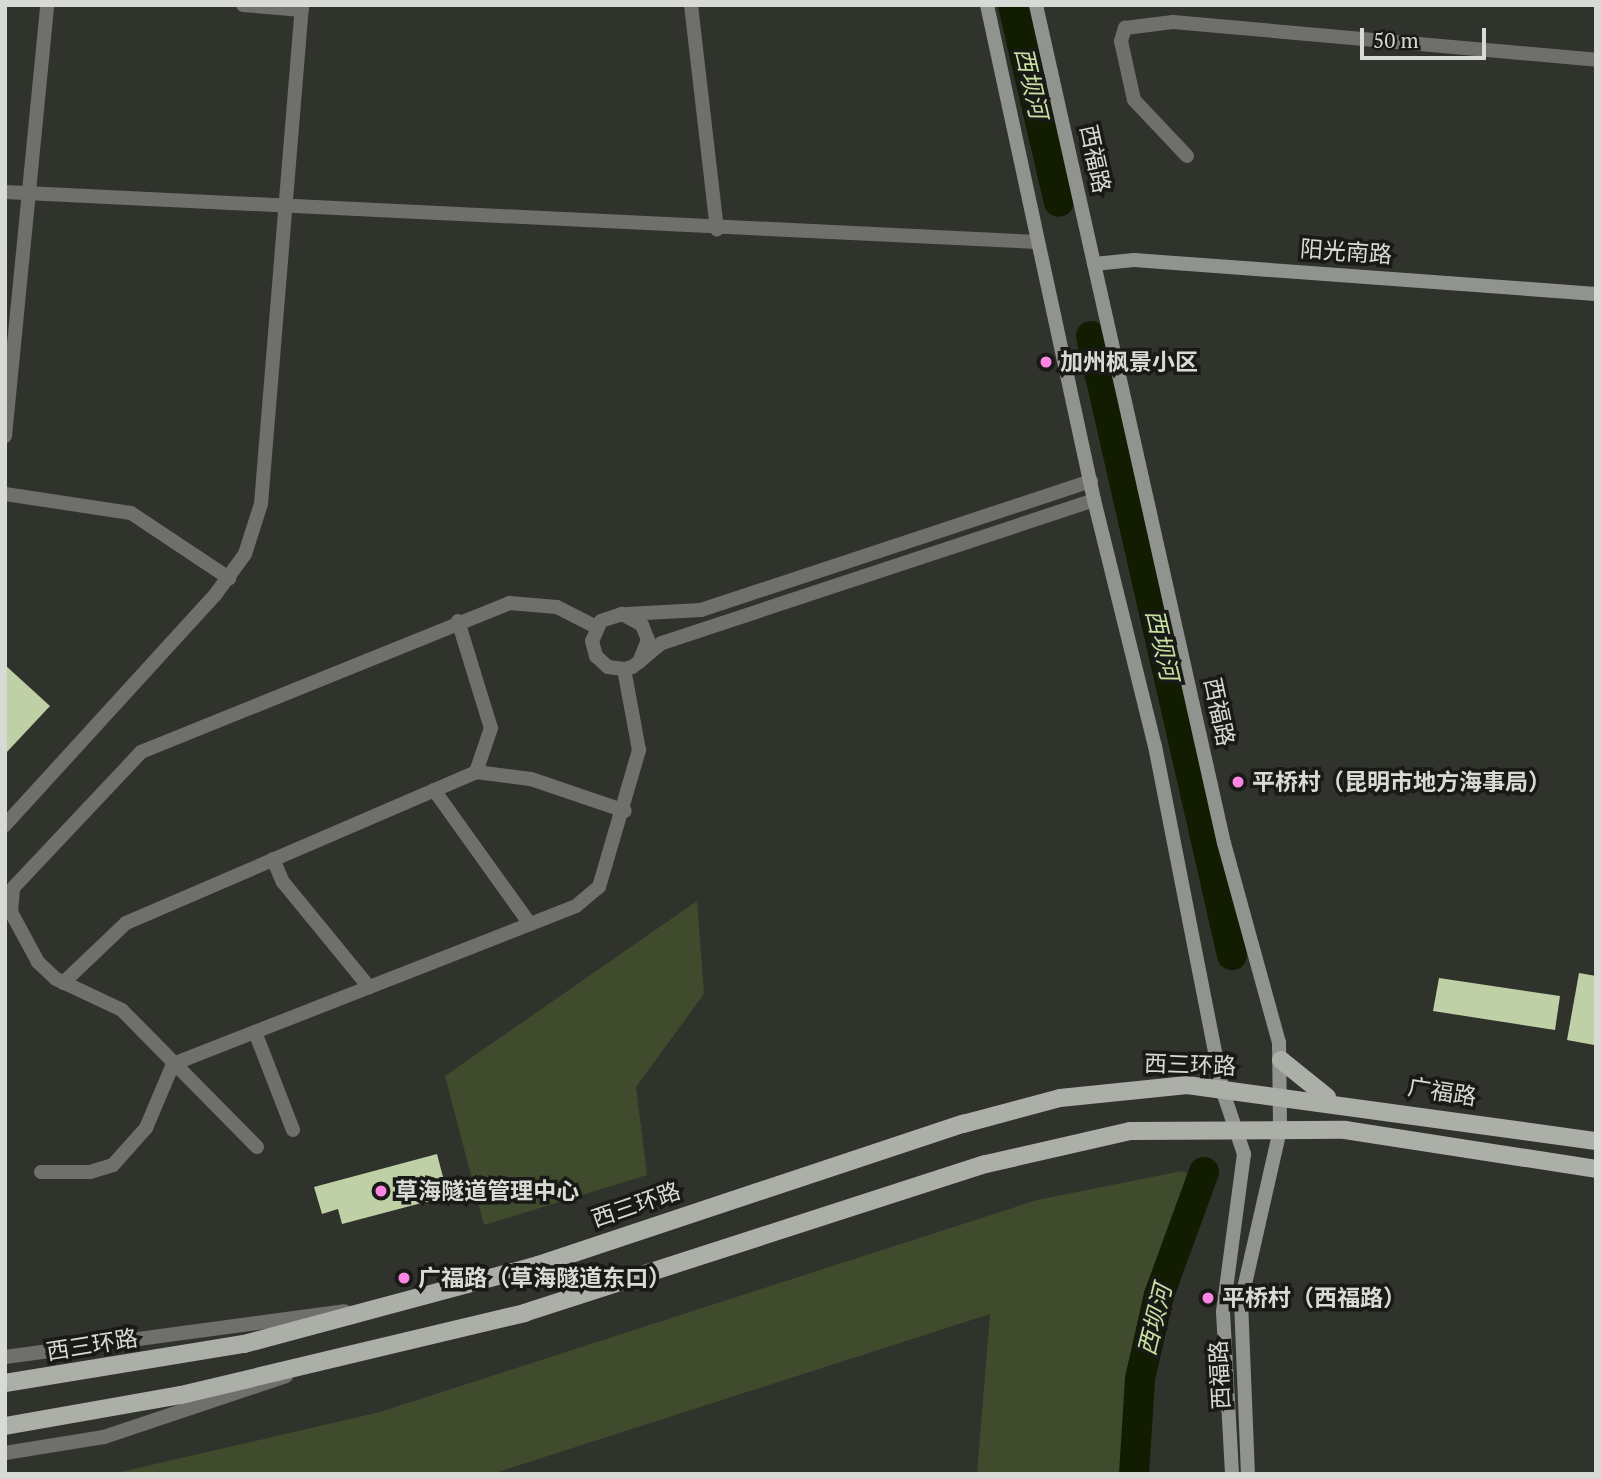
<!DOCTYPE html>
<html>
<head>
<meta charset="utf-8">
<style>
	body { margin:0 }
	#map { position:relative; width:1601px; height:1479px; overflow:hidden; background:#30332c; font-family:"PT Serif","Noto Sans SC",serif }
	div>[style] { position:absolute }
	.green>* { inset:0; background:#3f4b2c }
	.river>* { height:30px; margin:-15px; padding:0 15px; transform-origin:15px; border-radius:15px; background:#111c00 }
	.building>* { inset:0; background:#bfd0a6 }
	.street>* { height:14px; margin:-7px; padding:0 7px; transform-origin:7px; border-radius:7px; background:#6f706d }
	.secondary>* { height:14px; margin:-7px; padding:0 7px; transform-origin:7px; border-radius:7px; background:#91948e }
	.primary>* { height:18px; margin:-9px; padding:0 9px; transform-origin:9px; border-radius:9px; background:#acaea8 }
	.dots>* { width:19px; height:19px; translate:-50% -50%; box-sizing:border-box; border:4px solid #191a17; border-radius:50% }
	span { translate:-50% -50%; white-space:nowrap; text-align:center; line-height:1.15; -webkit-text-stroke:7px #191a17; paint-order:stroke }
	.street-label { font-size:23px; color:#d8dad6 }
	.poi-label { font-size:23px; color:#d8dad6; font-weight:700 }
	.left { translate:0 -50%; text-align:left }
	.water-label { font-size:24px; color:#c8e1a0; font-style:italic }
	.frame { position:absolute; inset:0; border:7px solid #d8dad6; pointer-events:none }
	.scale { position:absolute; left:1360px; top:28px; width:126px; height:32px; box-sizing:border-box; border:4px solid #d8dad6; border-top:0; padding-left:9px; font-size:21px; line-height:24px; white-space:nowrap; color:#d8dad6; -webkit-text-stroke:5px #191a17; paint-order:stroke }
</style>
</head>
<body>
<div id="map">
	<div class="green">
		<div style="clip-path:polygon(697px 901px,704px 994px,636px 1087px,647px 1175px,484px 1225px,445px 1076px)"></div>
		<div style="clip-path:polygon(1182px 1171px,1190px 1175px,1149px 1286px,1131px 1372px,1125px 1474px,977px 1474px,990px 1314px,492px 1474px,112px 1474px,380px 1412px,1037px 1200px)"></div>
	</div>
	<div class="river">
		<div style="left:1013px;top:5px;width:202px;rotate:76.9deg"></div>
		<div style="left:1091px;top:336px;width:635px;rotate:77.17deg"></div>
		<div style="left:1134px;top:1474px;width:95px;rotate:-86.4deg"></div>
		<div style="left:1140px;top:1379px;width:86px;rotate:-77.3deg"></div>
		<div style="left:1159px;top:1295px;width:131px;rotate:-69.9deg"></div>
	</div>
	<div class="building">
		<div style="clip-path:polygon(5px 665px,50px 706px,5px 754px)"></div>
		<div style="clip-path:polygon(1579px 973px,1596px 976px,1594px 1045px,1567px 1040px)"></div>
		<div style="clip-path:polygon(1439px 978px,1560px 996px,1555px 1030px,1433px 1011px)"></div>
		<div style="clip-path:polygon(437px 1154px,448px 1196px,342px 1224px,338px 1209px,322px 1214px,314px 1187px)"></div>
	</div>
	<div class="street">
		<div style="left:243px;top:5px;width:59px;rotate:4.8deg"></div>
		<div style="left:691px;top:5px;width:226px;rotate:83.4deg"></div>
		<div style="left:1187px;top:156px;width:77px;rotate:-133.4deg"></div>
		<div style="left:1134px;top:100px;width:60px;rotate:-102.4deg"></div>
		<div style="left:1121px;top:41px;width:14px;rotate:-73deg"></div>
		<div style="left:1125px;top:28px;width:48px;rotate:-7.1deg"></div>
		<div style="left:1173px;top:22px;width:425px;rotate:5.1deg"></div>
		<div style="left:5px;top:192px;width:1033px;rotate:2.77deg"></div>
		<div style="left:5px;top:436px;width:433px;rotate:-84.4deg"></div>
		<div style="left:5px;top:494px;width:127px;rotate:8.6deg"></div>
		<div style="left:131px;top:513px;width:118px;rotate:33.6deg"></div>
		<div style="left:627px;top:614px;width:74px;rotate:-3.1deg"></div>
		<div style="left:701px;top:610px;width:411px;rotate:-18.3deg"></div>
		<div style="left:458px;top:621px;width:112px;rotate:72.9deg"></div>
		<div style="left:491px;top:728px;width:46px;rotate:108.8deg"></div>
		<div style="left:639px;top:662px;width:24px;rotate:-68deg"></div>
		<div style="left:648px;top:640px;width:16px;rotate:-112deg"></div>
		<div style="left:642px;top:625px;width:23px;rotate:-151deg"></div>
		<div style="left:622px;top:614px;width:22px;rotate:162deg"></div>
		<div style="left:601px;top:621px;width:22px;rotate:114deg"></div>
		<div style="left:592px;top:641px;width:16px;rotate:75deg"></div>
		<div style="left:596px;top:656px;width:16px;rotate:43deg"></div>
		<div style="left:608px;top:667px;width:16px;rotate:7deg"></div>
		<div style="left:624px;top:669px;width:8px;rotate:-14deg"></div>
		<div style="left:632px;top:667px;width:9px;rotate:-36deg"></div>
		<div style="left:639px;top:662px;width:30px;rotate:-40deg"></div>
		<div style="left:662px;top:643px;width:455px;rotate:-18.3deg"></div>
		<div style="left:434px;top:790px;width:165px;rotate:54.4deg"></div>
		<div style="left:5px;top:825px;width:311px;rotate:-47.6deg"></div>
		<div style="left:215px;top:595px;width:51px;rotate:-53.8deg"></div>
		<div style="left:245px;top:554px;width:52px;rotate:-72.3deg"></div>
		<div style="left:261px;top:504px;width:501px;rotate:-85.3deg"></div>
		<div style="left:273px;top:859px;width:25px;rotate:67deg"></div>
		<div style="left:283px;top:882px;width:136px;rotate:50.7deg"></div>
		<div style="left:63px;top:983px;width:87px;rotate:-43.6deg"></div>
		<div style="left:126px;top:923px;width:381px;rotate:-23.3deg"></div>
		<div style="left:476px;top:772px;width:55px;rotate:7.3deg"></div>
		<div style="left:531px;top:779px;width:99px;rotate:18.8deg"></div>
		<div style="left:255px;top:1032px;width:105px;rotate:68.8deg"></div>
		<div style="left:257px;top:1147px;width:192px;rotate:-134.6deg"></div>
		<div style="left:122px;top:1010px;width:73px;rotate:-154.8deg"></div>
		<div style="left:56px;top:979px;width:25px;rotate:-137deg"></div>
		<div style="left:38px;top:962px;width:57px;rotate:-118.4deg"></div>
		<div style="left:11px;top:912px;width:24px;rotate:-85deg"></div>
		<div style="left:13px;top:888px;width:187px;rotate:-46.7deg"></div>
		<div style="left:141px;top:752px;width:397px;rotate:-22deg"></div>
		<div style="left:509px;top:603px;width:48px;rotate:4.8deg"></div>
		<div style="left:557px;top:607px;width:44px;rotate:27.1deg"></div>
		<div style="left:41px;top:1172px;width:49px"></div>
		<div style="left:90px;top:1172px;width:24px;rotate:-17deg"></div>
		<div style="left:113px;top:1165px;width:50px;rotate:-48.3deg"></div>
		<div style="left:146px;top:1128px;width:69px;rotate:-67.1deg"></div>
		<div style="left:173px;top:1064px;width:433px;rotate:-21.4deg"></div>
		<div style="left:576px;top:906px;width:30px;rotate:-40deg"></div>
		<div style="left:599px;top:887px;width:143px;rotate:-73.7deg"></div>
		<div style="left:639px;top:750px;width:82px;rotate:-100.5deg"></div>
		<div style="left:5px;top:1357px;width:342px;rotate:-7.7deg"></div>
		<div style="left:5px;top:1453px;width:100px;rotate:-9.2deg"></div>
		<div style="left:104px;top:1437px;width:192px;rotate:-18.5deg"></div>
	</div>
	<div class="secondary">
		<div style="left:987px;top:5px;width:506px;rotate:77.8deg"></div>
		<div style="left:1094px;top:500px;width:253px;rotate:76.1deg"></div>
		<div style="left:1155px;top:746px;width:349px;rotate:78.9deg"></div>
		<div style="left:1222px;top:1089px;width:69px;rotate:71.3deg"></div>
		<div style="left:1244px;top:1154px;width:159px;rotate:97.6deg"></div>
		<div style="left:1223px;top:1312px;width:162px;rotate:86.8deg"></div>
		<div style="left:1036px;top:5px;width:859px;rotate:77.36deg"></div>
		<div style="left:1224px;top:843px;width:206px;rotate:74.6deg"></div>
		<div style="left:1279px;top:1042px;width:88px;rotate:89.3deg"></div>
		<div style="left:1280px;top:1130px;width:175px;rotate:102.8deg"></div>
		<div style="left:1241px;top:1301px;width:173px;rotate:87.7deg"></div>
		<div style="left:1094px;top:264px;width:40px;rotate:-5.7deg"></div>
		<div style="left:1134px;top:260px;width:463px;rotate:4.2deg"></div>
	</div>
	<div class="primary">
		<div style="left:1281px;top:1060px;width:59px;rotate:38.8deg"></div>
		<div style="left:5px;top:1383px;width:242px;rotate:-9.3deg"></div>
		<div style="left:244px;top:1344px;width:112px;rotate:-15deg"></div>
		<div style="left:352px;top:1315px;width:193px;rotate:-15deg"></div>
		<div style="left:538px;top:1265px;width:448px;rotate:-18.4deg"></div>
		<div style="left:963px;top:1124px;width:100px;rotate:-15deg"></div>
		<div style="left:1060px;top:1098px;width:128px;rotate:-5.8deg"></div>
		<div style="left:1187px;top:1085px;width:413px;rotate:7.8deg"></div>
		<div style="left:5px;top:1426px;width:179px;rotate:-10deg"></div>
		<div style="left:181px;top:1395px;width:353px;rotate:-13.4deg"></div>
		<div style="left:524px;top:1313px;width:485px;rotate:-17.9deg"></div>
		<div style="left:986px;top:1164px;width:148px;rotate:-12.9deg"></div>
		<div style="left:1130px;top:1131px;width:215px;rotate:-0.3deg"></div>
		<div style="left:1345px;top:1130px;width:254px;rotate:8.8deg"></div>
	</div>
	<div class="dots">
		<div style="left:1046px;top:362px;background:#fc86e3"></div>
		<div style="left:1238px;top:782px;background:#fc86e3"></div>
		<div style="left:381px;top:1191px;background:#fc86e3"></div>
		<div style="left:404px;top:1278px;background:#fc86e3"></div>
		<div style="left:1208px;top:1298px;background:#fc86e3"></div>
	</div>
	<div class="street-label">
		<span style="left:1095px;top:159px;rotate:78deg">西福路</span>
		<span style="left:1346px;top:252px;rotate:4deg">阳光南路</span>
		<span style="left:1219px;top:712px;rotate:78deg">西福路</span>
		<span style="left:1190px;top:1065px;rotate:2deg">西三环路</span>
		<span style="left:1442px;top:1092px;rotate:9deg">广福路</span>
		<span style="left:636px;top:1205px;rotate:-19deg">西三环路</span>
		<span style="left:92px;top:1345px;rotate:-9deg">西三环路</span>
		<span style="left:1220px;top:1375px;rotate:-93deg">西福路</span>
	</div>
	<div class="poi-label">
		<span class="left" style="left:1060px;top:362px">加州枫景小区</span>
		<span class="left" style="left:1252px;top:782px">平桥村（昆明市地方海事局）</span>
		<span class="left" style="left:395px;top:1191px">草海隧道管理中心</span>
		<span class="left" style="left:418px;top:1278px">广福路（草海隧道东口）</span>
		<span class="left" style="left:1222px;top:1298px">平桥村（西福路）</span>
	</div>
	<div class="water-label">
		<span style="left:1031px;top:83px;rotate:77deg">西坝河</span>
		<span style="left:1162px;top:645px;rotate:77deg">西坝河</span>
		<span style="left:1155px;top:1320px;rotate:-76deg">西坝河</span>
	</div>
	<div class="frame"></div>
	<div class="scale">50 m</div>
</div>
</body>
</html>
